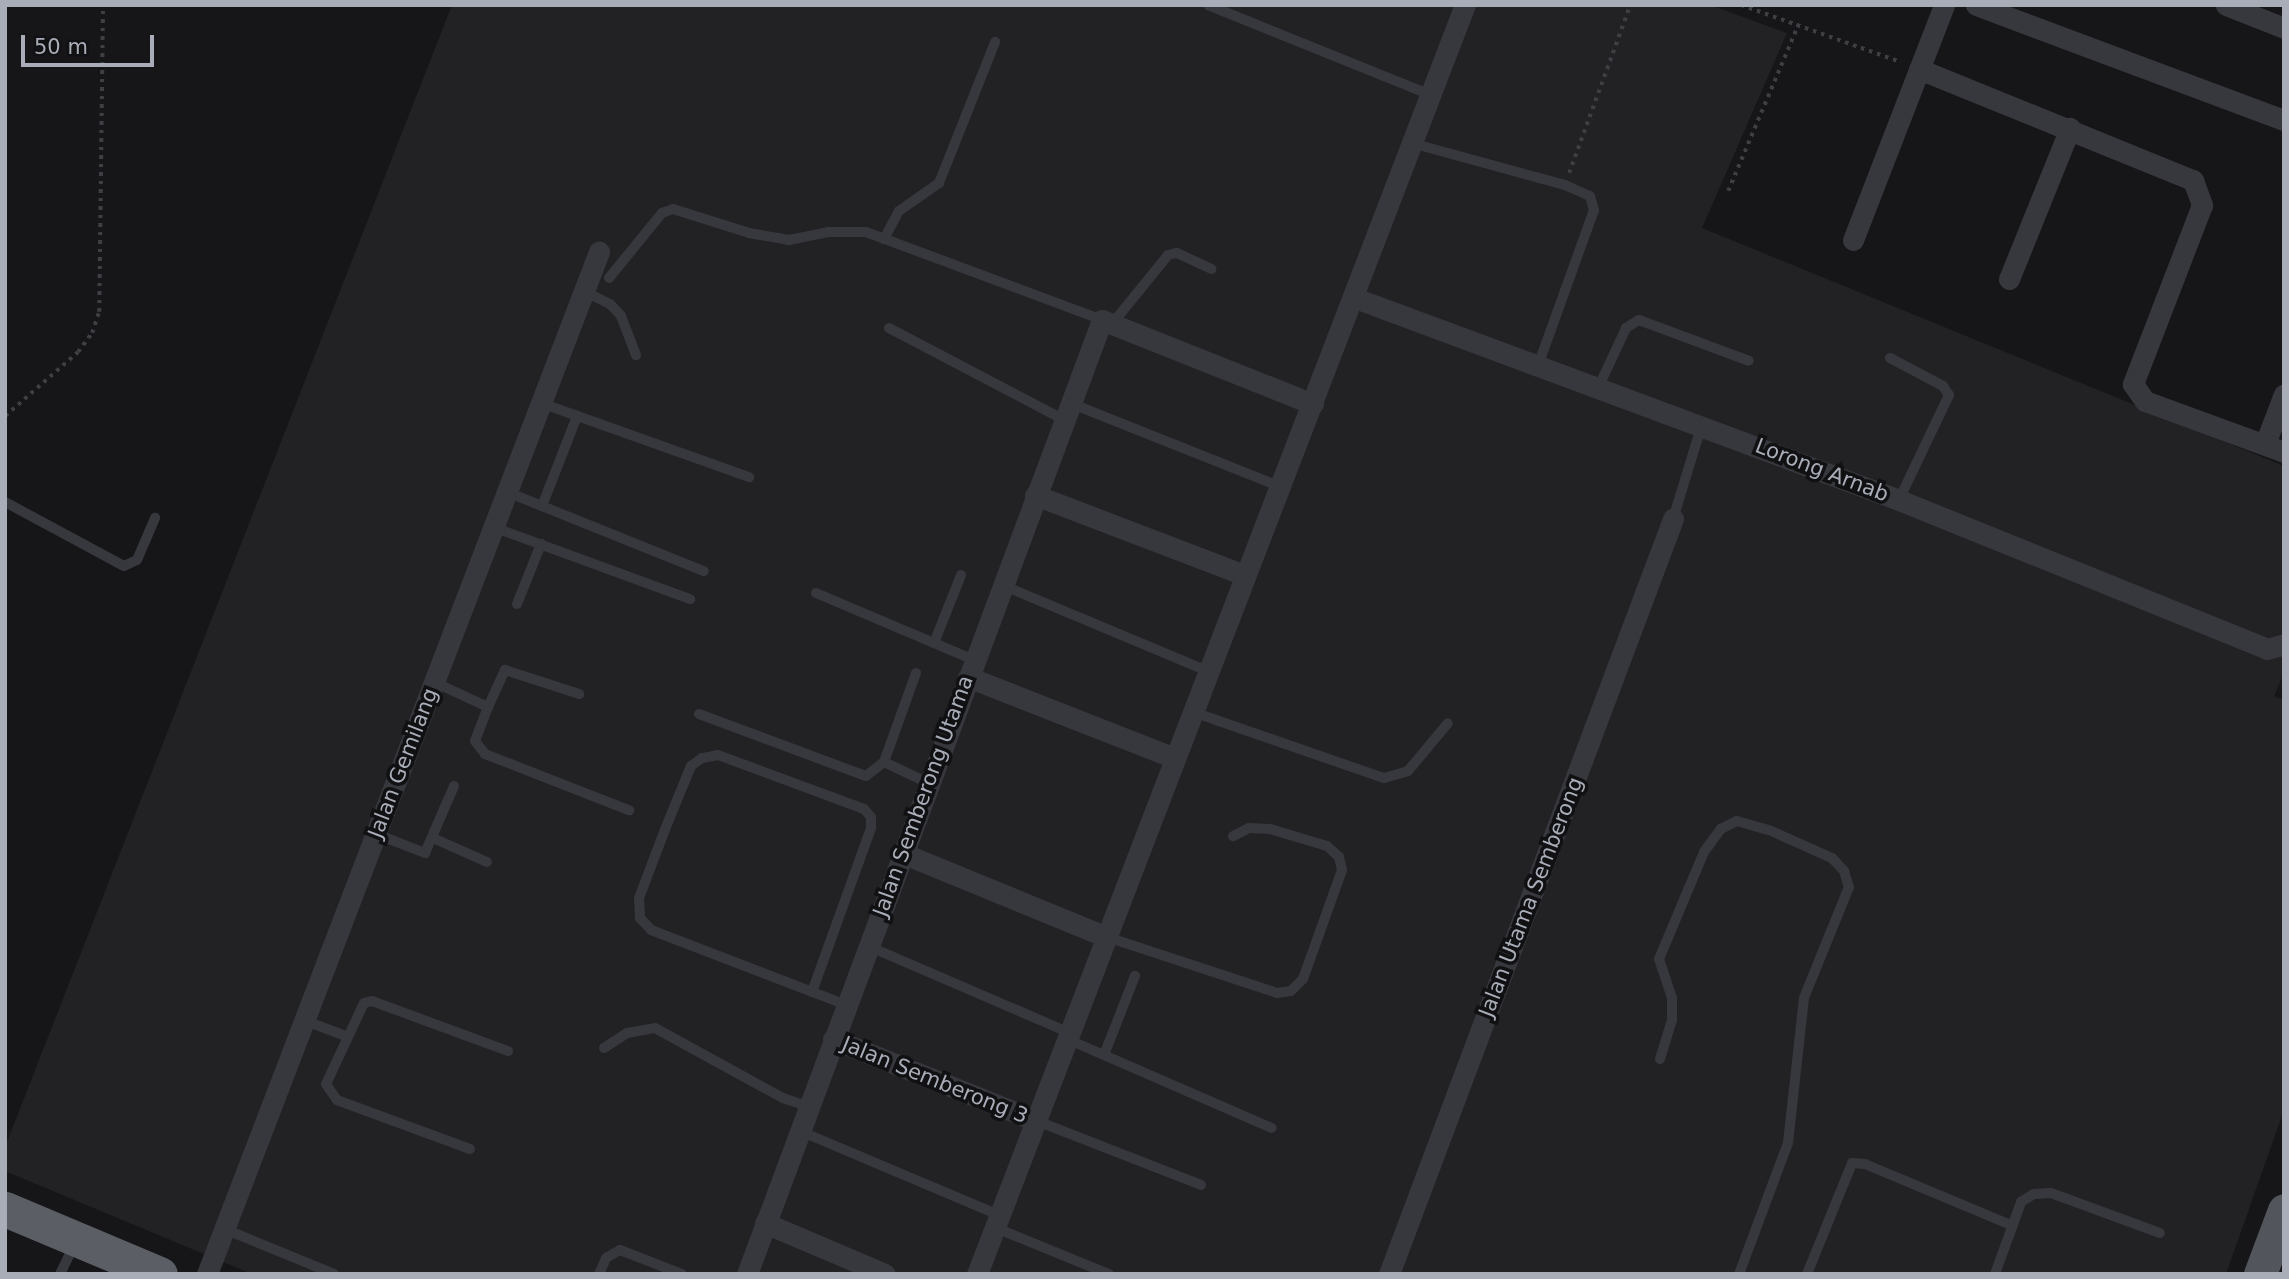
<!DOCTYPE html>
<html>
<head>
<meta charset="utf-8">
<style>
	body { margin:0 }
	#map { position:relative; width:2289px; height:1279px; overflow:hidden; background:#161618; font-family:"DejaVu Sans",sans-serif }
	div>[style] { position:absolute }
	.built>* { inset:0; background:#222225 }
	.path>* { height:3.5px; margin-top:-1.75px; transform-origin:0; background:repeating-linear-gradient(90deg,#3d3f44 0 3.5px,transparent 0 8.5px) }
	.service>* { height:10px; margin:-5px; padding:0 5px; transform-origin:5px; border-radius:5px; background:#37383d }
	.minor>* { height:21px; margin:-10.5px; padding:0 10.5px; transform-origin:10.5px; border-radius:10.5px; background:#37383d }
	.primary>* { height:33px; margin:-16.5px; padding:0 16.5px; transform-origin:16.5px; border-radius:16.5px; background:#53555c }
	.trunk>* { height:35px; margin:-17.5px; padding:0 17.5px; transform-origin:17.5px; border-radius:17.5px; background:#5b5e65 }
	span { translate:-50% -50%; white-space:nowrap; text-align:center; line-height:1.15; -webkit-text-stroke:7px #111113; paint-order:stroke }
	.street-label { font-size:21px; color:#a8adb8 }
	.frame { position:absolute; inset:0; border:7px solid #a8adb8; pointer-events:none }
	.scale { position:absolute; left:21px; top:35px; width:133px; height:32px; box-sizing:border-box; border:4px solid #a8adb8; border-top:0; padding-left:9px; font-size:21px; line-height:24px; white-space:nowrap; color:#a8adb8; -webkit-text-stroke:5px #111113; paint-order:stroke }
</style>
</head>
<body>
<div id="map">
	<div class="built">
		<div style="clip-path:polygon(452px 5px,1710px 5px,1787px 33px,1702px 228px,2284px 466px,2284px 673px,2274px 696px,2284px 700px,2284px 1110px,2226px 1274px,252px 1274px,5px 1171px,5px 1147px)"></div>
	</div>
	<div class="path">
		<div style="left:1741px;top:5px;width:170px;rotate:19.6deg"></div>
		<div style="left:1569px;top:173px;width:179px;rotate:-70deg"></div>
		<div style="left:1728px;top:191px;width:180px;rotate:-67.1deg"></div>
		<div style="left:5px;top:416px;width:97px;rotate:-41.2deg"></div>
		<div style="left:78px;top:352px;width:24px;rotate:-54deg"></div>
		<div style="left:92px;top:333px;width:22px;rotate:-72deg"></div>
		<div style="left:99px;top:312px;width:307px;rotate:-89.3deg"></div>
	</div>
	<div class="service">
		<div style="left:1208px;top:5px;width:240px;rotate:22deg"></div>
		<div style="left:1415px;top:144px;width:156px;rotate:15.3deg"></div>
		<div style="left:1565px;top:185px;width:27px;rotate:24deg"></div>
		<div style="left:1590px;top:196px;width:15px;rotate:74deg"></div>
		<div style="left:1594px;top:210px;width:163px;rotate:109.8deg"></div>
		<div style="left:884px;top:239px;width:32px;rotate:-62deg"></div>
		<div style="left:899px;top:211px;width:49px;rotate:-35deg"></div>
		<div style="left:939px;top:183px;width:152px;rotate:-68.3deg"></div>
		<div style="left:609px;top:278px;width:84px;rotate:-50.8deg"></div>
		<div style="left:662px;top:213px;width:12px;rotate:-20deg"></div>
		<div style="left:673px;top:209px;width:80px;rotate:17.5deg"></div>
		<div style="left:749px;top:233px;width:41px;rotate:9.9deg"></div>
		<div style="left:789px;top:240px;width:41px;rotate:-11.3deg"></div>
		<div style="left:829px;top:232px;width:37px"></div>
		<div style="left:866px;top:232px;width:252px;rotate:20.4deg"></div>
		<div style="left:584px;top:291px;width:29px;rotate:27deg"></div>
		<div style="left:610px;top:304px;width:16px;rotate:47deg"></div>
		<div style="left:621px;top:316px;width:42px;rotate:69deg"></div>
		<div style="left:1112px;top:324px;width:89px;rotate:-50.9deg"></div>
		<div style="left:1168px;top:255px;width:9px;rotate:-13deg"></div>
		<div style="left:1177px;top:253px;width:38px;rotate:25deg"></div>
		<div style="left:889px;top:328px;width:198px;rotate:27.7deg"></div>
		<div style="left:1890px;top:358px;width:60px;rotate:27.8deg"></div>
		<div style="left:1943px;top:386px;width:11px;rotate:56deg"></div>
		<div style="left:1949px;top:395px;width:116px;rotate:115.5deg"></div>
		<div style="left:1599px;top:386px;width:64px;rotate:-65deg"></div>
		<div style="left:1626px;top:328px;width:15px;rotate:-32deg"></div>
		<div style="left:1639px;top:320px;width:117px;rotate:20.4deg"></div>
		<div style="left:541px;top:403px;width:221px;rotate:19.6deg"></div>
		<div style="left:1070px;top:403px;width:227px;rotate:21.7deg"></div>
		<div style="left:507px;top:492px;width:212px;rotate:21.9deg"></div>
		<div style="left:5px;top:502px;width:135px;rotate:28.3deg"></div>
		<div style="left:124px;top:566px;width:14px;rotate:-25deg"></div>
		<div style="left:137px;top:560px;width:46px;rotate:-66.8deg"></div>
		<div style="left:542px;top:506px;width:97px;rotate:-68.7deg"></div>
		<div style="left:1673px;top:519px;width:99px;rotate:-73deg"></div>
		<div style="left:493px;top:527px;width:210px;rotate:20.1deg"></div>
		<div style="left:1002px;top:585px;width:223px;rotate:22.7deg"></div>
		<div style="left:816px;top:593px;width:172px;rotate:23deg"></div>
		<div style="left:517px;top:604px;width:65px;rotate:-68.2deg"></div>
		<div style="left:934px;top:643px;width:73px;rotate:-68.3deg"></div>
		<div style="left:916px;top:673px;width:95px;rotate:109.8deg"></div>
		<div style="left:884px;top:762px;width:49px;rotate:25.5deg"></div>
		<div style="left:434px;top:682px;width:60px;rotate:24.8deg"></div>
		<div style="left:488px;top:707px;width:36px;rotate:111deg"></div>
		<div style="left:475px;top:741px;width:16px;rotate:52deg"></div>
		<div style="left:485px;top:754px;width:155px;rotate:21.3deg"></div>
		<div style="left:488px;top:707px;width:41px;rotate:-65.3deg"></div>
		<div style="left:505px;top:670px;width:78px;rotate:18deg"></div>
		<div style="left:1193px;top:712px;width:202px;rotate:19.1deg"></div>
		<div style="left:1384px;top:778px;width:25px;rotate:-16deg"></div>
		<div style="left:1408px;top:771px;width:62px;rotate:-50.2deg"></div>
		<div style="left:699px;top:714px;width:178px;rotate:20.4deg"></div>
		<div style="left:866px;top:776px;width:23px;rotate:-38deg"></div>
		<div style="left:376px;top:834px;width:53px;rotate:21.2deg"></div>
		<div style="left:425px;top:853px;width:73px;rotate:-66.6deg"></div>
		<div style="left:433px;top:838px;width:59px;rotate:24deg"></div>
		<div style="left:1107px;top:937px;width:179px;rotate:18.2deg"></div>
		<div style="left:1277px;top:993px;width:14px;rotate:-8deg"></div>
		<div style="left:1291px;top:991px;width:17px;rotate:-45deg"></div>
		<div style="left:1303px;top:979px;width:116px;rotate:-70.3deg"></div>
		<div style="left:1342px;top:870px;width:13px;rotate:-103deg"></div>
		<div style="left:1339px;top:857px;width:16px;rotate:-137deg"></div>
		<div style="left:1327px;top:846px;width:59px;rotate:-163.4deg"></div>
		<div style="left:1270px;top:829px;width:21px;rotate:-177deg"></div>
		<div style="left:1249px;top:828px;width:18px;rotate:153deg"></div>
		<div style="left:868px;top:946px;width:220px;rotate:23.3deg"></div>
		<div style="left:812px;top:992px;width:174px;rotate:-70.2deg"></div>
		<div style="left:871px;top:828px;width:11px;rotate:-90deg"></div>
		<div style="left:871px;top:817px;width:11px;rotate:-131deg"></div>
		<div style="left:864px;top:809px;width:156px;rotate:-159.7deg"></div>
		<div style="left:718px;top:755px;width:16px;rotate:169deg"></div>
		<div style="left:702px;top:758px;width:14px;rotate:144deg"></div>
		<div style="left:691px;top:766px;width:66px;rotate:112.3deg"></div>
		<div style="left:666px;top:827px;width:76px;rotate:110.8deg"></div>
		<div style="left:639px;top:898px;width:20px;rotate:87deg"></div>
		<div style="left:640px;top:918px;width:16px;rotate:47deg"></div>
		<div style="left:651px;top:930px;width:209px;rotate:21deg"></div>
		<div style="left:303px;top:1020px;width:46px;rotate:20.4deg"></div>
		<div style="left:1067px;top:1039px;width:223px;rotate:23.5deg"></div>
		<div style="left:604px;top:1048px;width:27px;rotate:-33deg"></div>
		<div style="left:627px;top:1033px;width:28px;rotate:-10deg"></div>
		<div style="left:655px;top:1028px;width:146px;rotate:28.7deg"></div>
		<div style="left:783px;top:1098px;width:28px;rotate:19deg"></div>
		<div style="left:1104px;top:1055px;width:85px;rotate:-68.6deg"></div>
		<div style="left:1660px;top:1059px;width:41px;rotate:-72.9deg"></div>
		<div style="left:1672px;top:1020px;width:22px;rotate:-90deg"></div>
		<div style="left:1672px;top:998px;width:41px;rotate:-108.4deg"></div>
		<div style="left:1659px;top:959px;width:116px;rotate:-67.2deg"></div>
		<div style="left:1704px;top:852px;width:29px;rotate:-54deg"></div>
		<div style="left:1721px;top:829px;width:18px;rotate:-27deg"></div>
		<div style="left:1737px;top:821px;width:33px;rotate:16deg"></div>
		<div style="left:1769px;top:830px;width:69px;rotate:24deg"></div>
		<div style="left:1832px;top:858px;width:18px;rotate:47deg"></div>
		<div style="left:1844px;top:871px;width:17px;rotate:73deg"></div>
		<div style="left:1849px;top:887px;width:120px;rotate:112.1deg"></div>
		<div style="left:1804px;top:998px;width:146px;rotate:96.3deg"></div>
		<div style="left:1788px;top:1143px;width:140px;rotate:110.5deg"></div>
		<div style="left:1037px;top:1121px;width:176px;rotate:21.3deg"></div>
		<div style="left:800px;top:1131px;width:218px;rotate:22.9deg"></div>
		<div style="left:470px;top:1149px;width:142px;rotate:-159.8deg"></div>
		<div style="left:337px;top:1100px;width:19px;rotate:-125deg"></div>
		<div style="left:326px;top:1084px;width:89px;rotate:-64.9deg"></div>
		<div style="left:364px;top:1003px;width:8px;rotate:-14deg"></div>
		<div style="left:372px;top:1001px;width:145px;rotate:20.2deg"></div>
		<div style="left:222px;top:1228px;width:121px;rotate:22.3deg"></div>
		<div style="left:996px;top:1228px;width:122px;rotate:22.2deg"></div>
		<div style="left:60px;top:1274px;width:32px;rotate:-64deg"></div>
		<div style="left:599px;top:1274px;width:17px;rotate:-66deg"></div>
		<div style="left:606px;top:1258px;width:16px;rotate:-30deg"></div>
		<div style="left:620px;top:1250px;width:66px;rotate:21.2deg"></div>
		<div style="left:1807px;top:1274px;width:120px;rotate:-67.9deg"></div>
		<div style="left:1852px;top:1163px;width:13px;rotate:4deg"></div>
		<div style="left:1865px;top:1164px;width:160px;rotate:22.7deg"></div>
		<div style="left:1995px;top:1274px;width:77px;rotate:-70.1deg"></div>
		<div style="left:2021px;top:1202px;width:15px;rotate:-32deg"></div>
		<div style="left:2034px;top:1194px;width:17px;rotate:-3deg"></div>
		<div style="left:2051px;top:1193px;width:116px;rotate:20.2deg"></div>
	</div>
	<div class="minor">
		<div style="left:1976px;top:5px;width:329px;rotate:20.5deg"></div>
		<div style="left:2226px;top:5px;width:62px;rotate:21.6deg"></div>
		<div style="left:1919px;top:69px;width:296px;rotate:22.1deg"></div>
		<div style="left:2193px;top:180px;width:27px;rotate:70deg"></div>
		<div style="left:2202px;top:205px;width:192px;rotate:111.1deg"></div>
		<div style="left:2133px;top:384px;width:21px;rotate:55deg"></div>
		<div style="left:2145px;top:401px;width:148px;rotate:20.1deg"></div>
		<div style="left:1853px;top:240px;width:252px;rotate:-68.8deg"></div>
		<div style="left:2009px;top:279px;width:163px;rotate:-68deg"></div>
		<div style="left:1355px;top:298px;width:580px;rotate:20.37deg"></div>
		<div style="left:1899px;top:500px;width:397px;rotate:22deg"></div>
		<div style="left:2267px;top:649px;width:18px;rotate:-16deg"></div>
		<div style="left:2265px;top:444px;width:53px;rotate:-69.2deg"></div>
		<div style="left:1035px;top:495px;width:225px;rotate:20.9deg"></div>
		<div style="left:968px;top:677px;width:222px;rotate:21.4deg"></div>
		<div style="left:902px;top:853px;width:222px;rotate:22.3deg"></div>
		<div style="left:833px;top:1039px;width:220px;rotate:21.9deg"></div>
		<div style="left:765px;top:1223px;width:130px;rotate:23deg"></div>
		<div style="left:207px;top:1274px;width:1095px;rotate:-69.02deg"></div>
		<div style="left:747px;top:1274px;width:1018px;rotate:-69.59deg"></div>
		<div style="left:1102px;top:320px;width:227px;rotate:21.7deg"></div>
		<div style="left:977px;top:1274px;width:1360px;rotate:-68.97deg"></div>
		<div style="left:1389px;top:1274px;width:807px;rotate:-69.39deg"></div>
	</div>
	<div class="primary">
		<div style="left:2260px;top:1274px;width:68px;rotate:-69.4deg"></div>
	</div>
	<div class="trunk">
		<div style="left:5px;top:1209px;width:168px;rotate:22.8deg"></div>
	</div>
	<div class="street-label">
		<span style="left:1822px;top:470px;rotate:21deg">Lorong Arnab</span>
		<span style="left:403px;top:763px;rotate:-69deg">Jalan Gemilang</span>
		<span style="left:923px;top:796px;rotate:-70deg">Jalan Semberong Utama</span>
		<span style="left:1531px;top:897px;rotate:-69deg">Jalan Utama Semberong</span>
		<span style="left:935px;top:1080px;rotate:22deg">Jalan Semberong 3</span>
	</div>
	<div class="frame"></div>
	<div class="scale">50 m</div>
</div>
</body>
</html>
